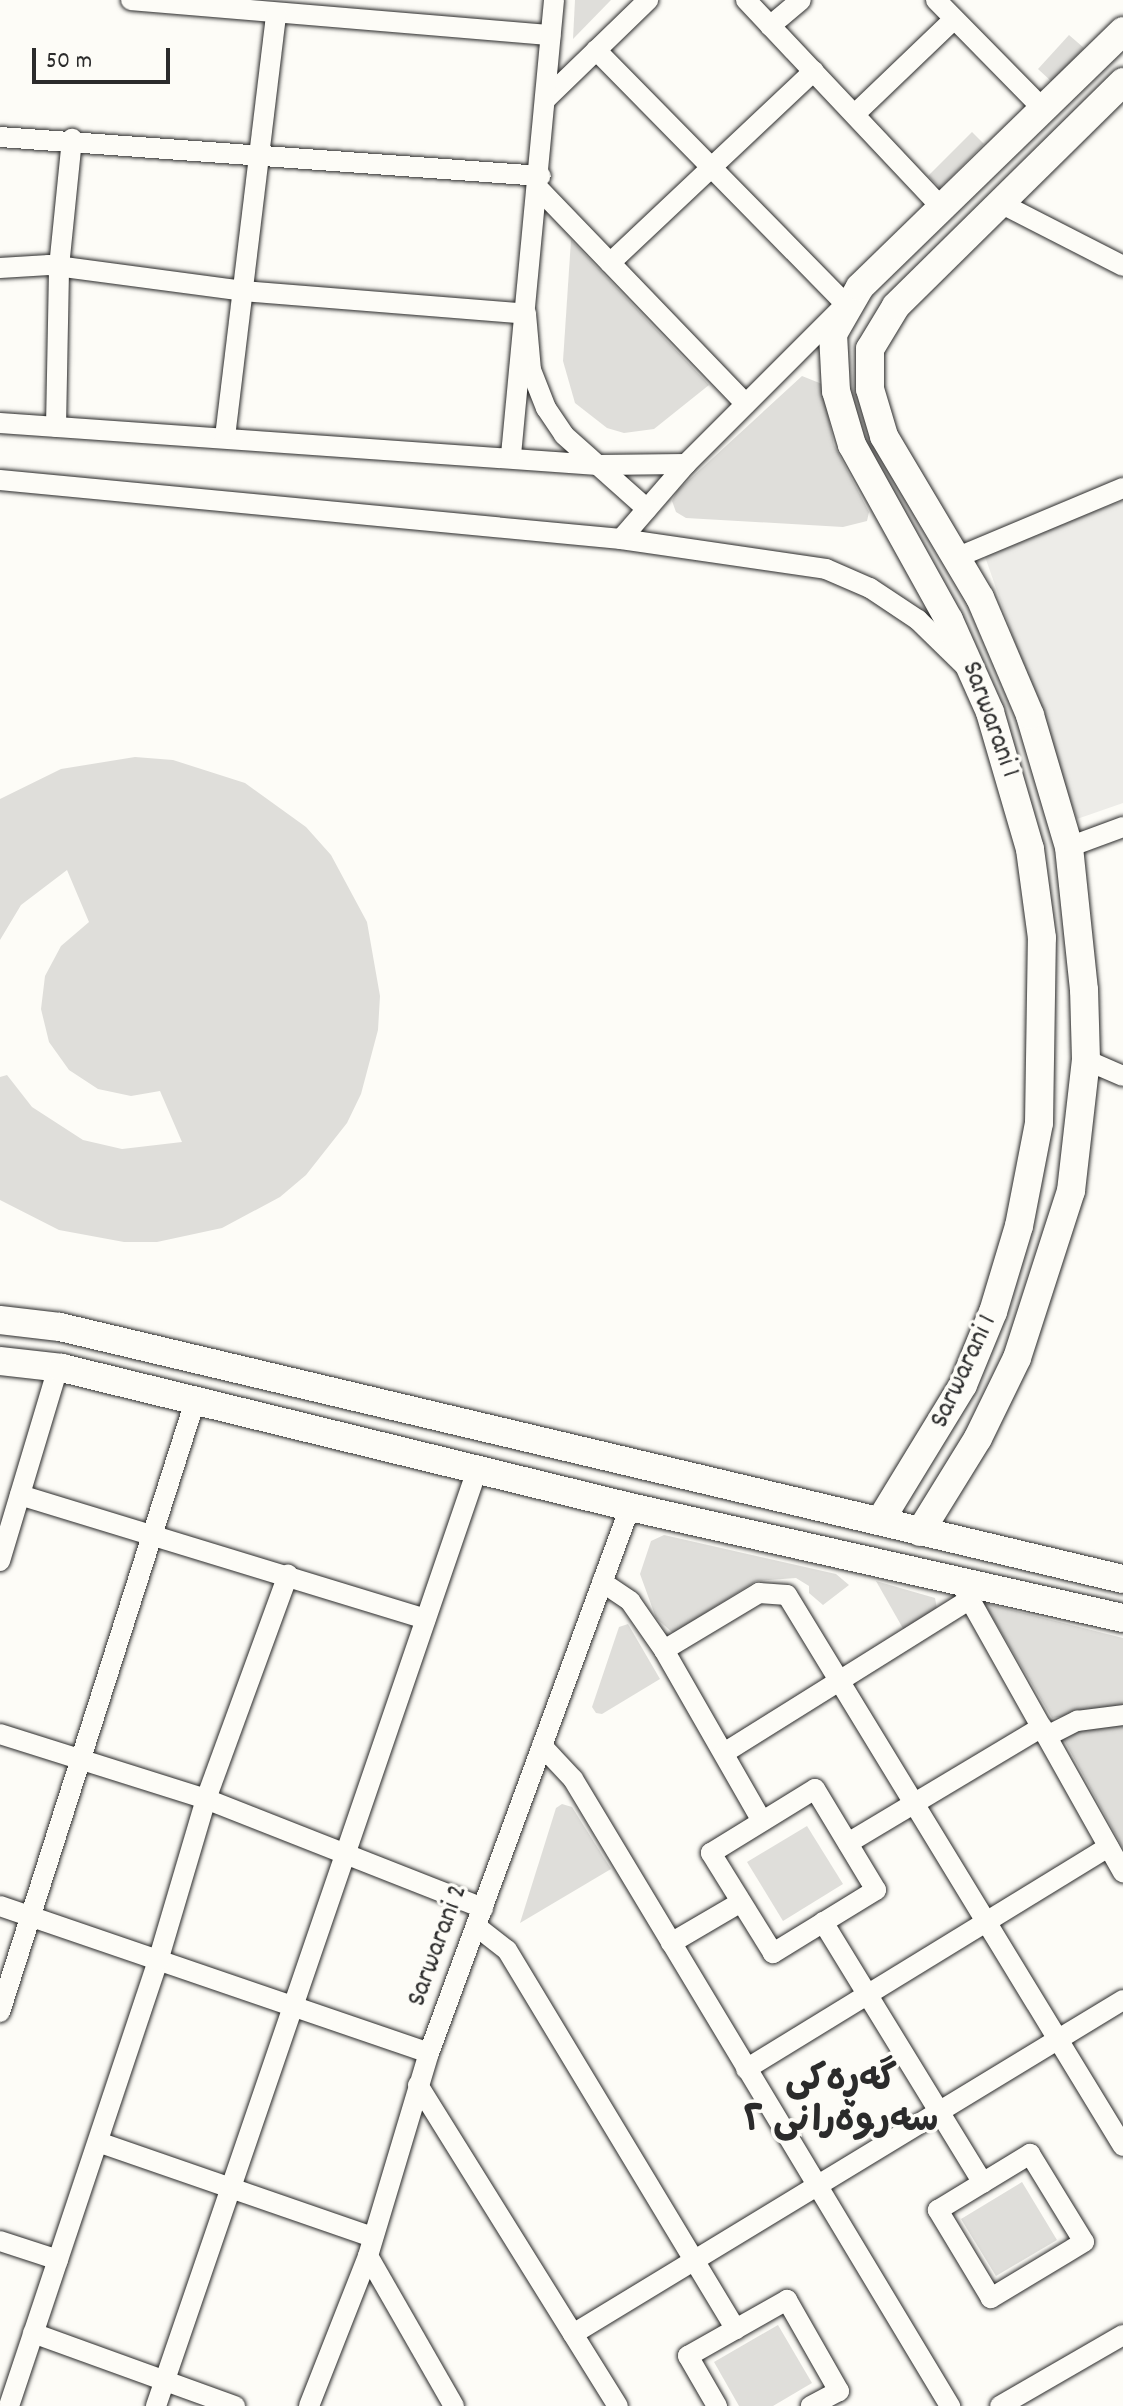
<!DOCTYPE html>
<html>
<head>
<meta charset="utf-8">
<style>
	body { margin:0 }
	#map { position:relative; width:1123px; height:2406px; overflow:hidden; background:#fdfcf7; font-family:Dekko,"Playpen Sans Arabic",sans-serif }
	div>[style] { position:absolute }
	.built>* { inset:0; background:#edece8 }
	.green>* { inset:0; background:#dfdeda }
	.roads { filter:drop-shadow(0 0 2px #2b2b2b) drop-shadow(0 0 2px #2b2b2b) }
	.minor>* { height:20px; margin:-10px; padding:0 10px; transform-origin:10px; border-radius:10px; background:#fdfcf7 }
	.secondary>* { height:28px; margin:-14px; padding:0 14px; transform-origin:14px; border-radius:14px; background:#fdfcf7 }
	span { translate:-50% -50%; white-space:nowrap; text-align:center; line-height:1.15; -webkit-text-stroke:7px #fdfcf7; paint-order:stroke }
	.street-label { font-size:28px; color:#2b2b2b }
	.district-label { font-size:36px; color:#2b2b2b; font-weight:700 }
	.scale { position:absolute; left:32px; top:48px; width:138px; height:36px; box-sizing:border-box; border:4px solid #2b2b2b; border-top:0; padding-left:10px; font-size:24px; line-height:28px; white-space:nowrap; color:#2b2b2b; -webkit-text-stroke:6px #fdfcf7; paint-order:stroke }
</style>
</head>
<body>
<div id="map">
	<div class="built">
		<div style="clip-path:polygon(1123px 501px,1123px 803px,1077px 819px,983px 551px)"></div>
	</div>
	<div class="green">
		<div style="clip-path:polygon(575px 0,611px 0,573px 39px)"></div>
		<div style="clip-path:polygon(1069px 35px,1084px 48px,1052px 82px,1038px 69px)"></div>
		<div style="clip-path:polygon(972px 132px,984px 144px,940px 188px,928px 176px)"></div>
		<div style="clip-path:polygon(571px 240px,709px 385px,654px 429px,624px 433px,607px 428px,575px 403px,563px 361px)"></div>
		<div style="clip-path:polygon(802px 376px,822px 384px,834px 445px,869px 512px,867px 521px,843px 527px,686px 518px,676px 512px,672px 501px,677px 491px)"></div>
		<div style="clip-path:polygon(135px 757px,173px 760px,245px 783px,306px 827px,331px 855px,367px 922px,380px 996px,378px 1030px,361px 1094px,347px 1123px,306px 1175px,280px 1197px,222px 1228px,157px 1242px,124px 1242px,59px 1230px,0 1200px,0 1077px,7px 1075px,32px 1107px,83px 1140px,122px 1149px,182px 1142px,160px 1091px,131px 1096px,98px 1089px,69px 1070px,49px 1042px,41px 1009px,45px 976px,61px 946px,89px 922px,67px 870px,21px 905px,0 940px,0 799px,61px 769px)"></div>
		<div style="clip-path:polygon(664px 1535px,836px 1574px,849px 1585px,823px 1605px,809px 1593px,809px 1586px,796px 1578px,756px 1581px,673px 1633px,656px 1618px,640px 1574px,651px 1541px)"></div>
		<div style="clip-path:polygon(876px 1581px,935px 1598px,937px 1609px,905px 1632px)"></div>
		<div style="clip-path:polygon(984px 1603px,1123px 1638px,1123px 1708px,1052px 1718px)"></div>
		<div style="clip-path:polygon(628px 1624px,660px 1679px,602px 1714px,596px 1713px,592px 1707px,619px 1627px)"></div>
		<div style="clip-path:polygon(1123px 1724px,1123px 1848px,1063px 1738px,1067px 1730px)"></div>
		<div style="clip-path:polygon(562px 1804px,572px 1807px,611px 1869px,520px 1923px,556px 1808px)"></div>
		<div style="clip-path:polygon(807px 1826px,843px 1884px,783px 1921px,747px 1862px)"></div>
		<div style="clip-path:polygon(1022px 2182px,1057px 2240px,996px 2276px,961px 2219px)"></div>
		<div style="clip-path:polygon(778px 2325px,812px 2383px,773px 2406px,739px 2406px,714px 2362px)"></div>
	</div>
	<div class="roads">
		<div class="minor">
			<div style="left:131px;top:0;width:421px;rotate:4.8deg"></div>
			<div style="left:746px;top:0;width:286px;rotate:46.7deg"></div>
			<div style="left:936px;top:0;width:153px;rotate:45.5deg"></div>
			<div style="left:770px;top:26px;width:40px;rotate:-40deg"></div>
			<div style="left:596px;top:50px;width:356px;rotate:45.5deg"></div>
			<div style="left:846px;top:304px;width:226px;rotate:135deg"></div>
			<div style="left:686px;top:464px;width:99px;rotate:130.9deg"></div>
			<div style="left:547px;top:98px;width:141px;rotate:-44.1deg"></div>
			<div style="left:855px;top:114px;width:137px;rotate:-43.8deg"></div>
			<div style="left:0;top:137px;width:542px;rotate:4.12deg"></div>
			<div style="left:539px;top:189px;width:298px;rotate:46.1deg"></div>
			<div style="left:1000px;top:203px;width:138px;rotate:27.1deg"></div>
			<div style="left:610px;top:263px;width:280px;rotate:-43.3deg"></div>
			<div style="left:0;top:268px;width:49px;rotate:-3.5deg"></div>
			<div style="left:49px;top:265px;width:196px;rotate:7.6deg"></div>
			<div style="left:243px;top:291px;width:284px;rotate:4.6deg"></div>
			<div style="left:526px;top:314px;width:56px;rotate:84.9deg"></div>
			<div style="left:531px;top:370px;width:41px;rotate:68.5deg"></div>
			<div style="left:546px;top:408px;width:32px;rotate:56deg"></div>
			<div style="left:564px;top:435px;width:111px;rotate:41.7deg"></div>
			<div style="left:0;top:423px;width:599px;rotate:4.02deg"></div>
			<div style="left:598px;top:465px;width:88px;rotate:-0.7deg"></div>
			<div style="left:56px;top:427px;width:160px;rotate:-88.9deg"></div>
			<div style="left:59px;top:267px;width:129px;rotate:-84.2deg"></div>
			<div style="left:225px;top:437px;width:426px;rotate:-83.1deg"></div>
			<div style="left:511px;top:455px;width:457px;rotate:-84.6deg"></div>
			<div style="left:0;top:480px;width:624px;rotate:5.43deg"></div>
			<div style="left:621px;top:539px;width:207px;rotate:8.3deg"></div>
			<div style="left:826px;top:569px;width:48px;rotate:23.4deg"></div>
			<div style="left:870px;top:588px;width:58px;rotate:33.7deg"></div>
			<div style="left:918px;top:620px;width:66px;rotate:44.4deg"></div>
			<div style="left:958px;top:557px;width:179px;rotate:-22.7deg"></div>
			<div style="left:1069px;top:847px;width:58px;rotate:-20.3deg"></div>
			<div style="left:1086px;top:1060px;width:40px;rotate:23.4deg"></div>
			<div style="left:20px;top:1495px;width:424px;rotate:17deg"></div>
			<div style="left:0;top:1561px;width:202px;rotate:-73.3deg"></div>
			<div style="left:602px;top:1582px;width:34px;rotate:34deg"></div>
			<div style="left:630px;top:1601px;width:60px;rotate:55.2deg"></div>
			<div style="left:664px;top:1650px;width:197px;rotate:60.2deg"></div>
			<div style="left:960px;top:1582px;width:333px;rotate:60.7deg"></div>
			<div style="left:664px;top:1650px;width:111px;rotate:-31deg"></div>
			<div style="left:759px;top:1593px;width:28px;rotate:4deg"></div>
			<div style="left:787px;top:1595px;width:645px;rotate:58.63deg"></div>
			<div style="left:0;top:1734px;width:216px;rotate:17.5deg"></div>
			<div style="left:206px;top:1799px;width:298px;rotate:21.5deg"></div>
			<div style="left:1047px;top:1736px;width:34px;rotate:-27deg"></div>
			<div style="left:1077px;top:1721px;width:46px;rotate:-7.4deg"></div>
			<div style="left:542px;top:1746px;width:45px;rotate:46.8deg"></div>
			<div style="left:573px;top:1779px;width:732px;rotate:58.98deg"></div>
			<div style="left:724px;top:1753px;width:289px;rotate:-32deg"></div>
			<div style="left:815px;top:1789px;width:118px;rotate:58.9deg"></div>
			<div style="left:876px;top:1890px;width:121px;rotate:148.5deg"></div>
			<div style="left:773px;top:1953px;width:118px;rotate:-121.8deg"></div>
			<div style="left:711px;top:1853px;width:122px;rotate:-31.6deg"></div>
			<div style="left:848px;top:1843px;width:226px;rotate:-30.9deg"></div>
			<div style="left:0;top:1906px;width:453px;rotate:18.9deg"></div>
			<div style="left:823px;top:1922px;width:306px;rotate:58.5deg"></div>
			<div style="left:476px;top:1926px;width:39px;rotate:38deg"></div>
			<div style="left:507px;top:1950px;width:443px;rotate:58.9deg"></div>
			<div style="left:671px;top:1943px;width:81px;rotate:-30.4deg"></div>
			<div style="left:0;top:2012px;width:641px;rotate:-72.3deg"></div>
			<div style="left:746px;top:2069px;width:425px;rotate:-31.5deg"></div>
			<div style="left:418px;top:2085px;width:378px;rotate:58.1deg"></div>
			<div style="left:98px;top:2142px;width:291px;rotate:19.1deg"></div>
			<div style="left:1030px;top:2154px;width:103px;rotate:58.5deg"></div>
			<div style="left:1084px;top:2242px;width:109px;rotate:148.9deg"></div>
			<div style="left:991px;top:2298px;width:103px;rotate:-121.1deg"></div>
			<div style="left:938px;top:2210px;width:108px;rotate:-31.3deg"></div>
			<div style="left:0;top:2241px;width:61px;rotate:18.1deg"></div>
			<div style="left:368px;top:2256px;width:173px;rotate:60.2deg"></div>
			<div style="left:33px;top:2333px;width:215px;rotate:19.9deg"></div>
			<div style="left:573px;top:2334px;width:643px;rotate:-31.27deg"></div>
			<div style="left:9px;top:2406px;width:469px;rotate:-71.5deg"></div>
			<div style="left:158px;top:1961px;width:169px;rotate:-73.5deg"></div>
			<div style="left:206px;top:1799px;width:239px;rotate:-69.9deg"></div>
			<div style="left:156px;top:2406px;width:990px;rotate:-71.07deg"></div>
			<div style="left:309px;top:2406px;width:161px;rotate:-68.5deg"></div>
			<div style="left:368px;top:2256px;width:212px;rotate:-73.3deg"></div>
			<div style="left:429px;top:2053px;width:582px;rotate:-69.79deg"></div>
			<div style="left:717px;top:2406px;width:58px;rotate:-120.1deg"></div>
			<div style="left:688px;top:2356px;width:114px;rotate:-29.5deg"></div>
			<div style="left:787px;top:2300px;width:105px;rotate:60.3deg"></div>
			<div style="left:839px;top:2391px;width:32px;rotate:152deg"></div>
			<div style="left:1000px;top:2406px;width:142px;rotate:-30deg"></div>
		</div>
		<div class="secondary">
			<div style="left:0;top:1320px;width:60px;rotate:6.7deg"></div>
			<div style="left:60px;top:1327px;width:1092px;rotate:13.34deg"></div>
			<div style="left:0;top:1361px;width:62px;rotate:6.4deg"></div>
			<div style="left:62px;top:1368px;width:585px;rotate:13.75deg"></div>
			<div style="left:630px;top:1507px;width:505px;rotate:12.69deg"></div>
			<div style="left:880px;top:1521px;width:159px;rotate:-58.6deg"></div>
			<div style="left:963px;top:1385px;width:79px;rotate:-67.7deg"></div>
			<div style="left:993px;top:1312px;width:90px;rotate:-73.2deg"></div>
			<div style="left:1019px;top:1226px;width:105px;rotate:-79deg"></div>
			<div style="left:1039px;top:1123px;width:185px;rotate:-89.1deg"></div>
			<div style="left:1042px;top:938px;width:90px;rotate:-97.7deg"></div>
			<div style="left:1030px;top:849px;width:143px;rotate:-106.3deg"></div>
			<div style="left:990px;top:712px;width:101px;rotate:-114deg"></div>
			<div style="left:949px;top:620px;width:200px;rotate:-119deg"></div>
			<div style="left:852px;top:445px;width:56px;rotate:-106.5deg"></div>
			<div style="left:836px;top:391px;width:57px;rotate:-93deg"></div>
			<div style="left:833px;top:334px;width:54px;rotate:-60.1deg"></div>
			<div style="left:860px;top:287px;width:367px;rotate:-44.2deg"></div>
			<div style="left:920px;top:1532px;width:110px;rotate:-58.3deg"></div>
			<div style="left:978px;top:1438px;width:89px;rotate:-64deg"></div>
			<div style="left:1017px;top:1358px;width:176px;rotate:-72.1deg"></div>
			<div style="left:1071px;top:1191px;width:132px;rotate:-83.5deg"></div>
			<div style="left:1086px;top:1060px;width:70px;rotate:-91.6deg"></div>
			<div style="left:1084px;top:990px;width:144px;rotate:-96deg"></div>
			<div style="left:1069px;top:847px;width:138px;rotate:-106.5deg"></div>
			<div style="left:1030px;top:715px;width:127px;rotate:-113.1deg"></div>
			<div style="left:980px;top:598px;width:188px;rotate:-120.7deg"></div>
			<div style="left:884px;top:436px;width:49px;rotate:-106.6deg"></div>
			<div style="left:870px;top:389px;width:40px;rotate:-90deg"></div>
			<div style="left:870px;top:349px;width:50px;rotate:-58.8deg"></div>
			<div style="left:896px;top:306px;width:319px;rotate:-44.6deg"></div>
		</div>
	</div>
	<div class="street-label">
		<span style="left:989px;top:720px;rotate:70deg">Sarwarani 1</span>
		<span style="left:965px;top:1372px;rotate:-65deg">Sarwarani 1</span>
		<span style="left:439px;top:1946px;rotate:-70deg">Sarwarani 2</span>
	</div>
	<div class="district-label">
		<span style="left:841px;top:2103px">گەڕەکی<br>سەروەرانی ٢</span>
	</div>
	<div class="scale">50 m</div>
</div>
</body>
</html>
